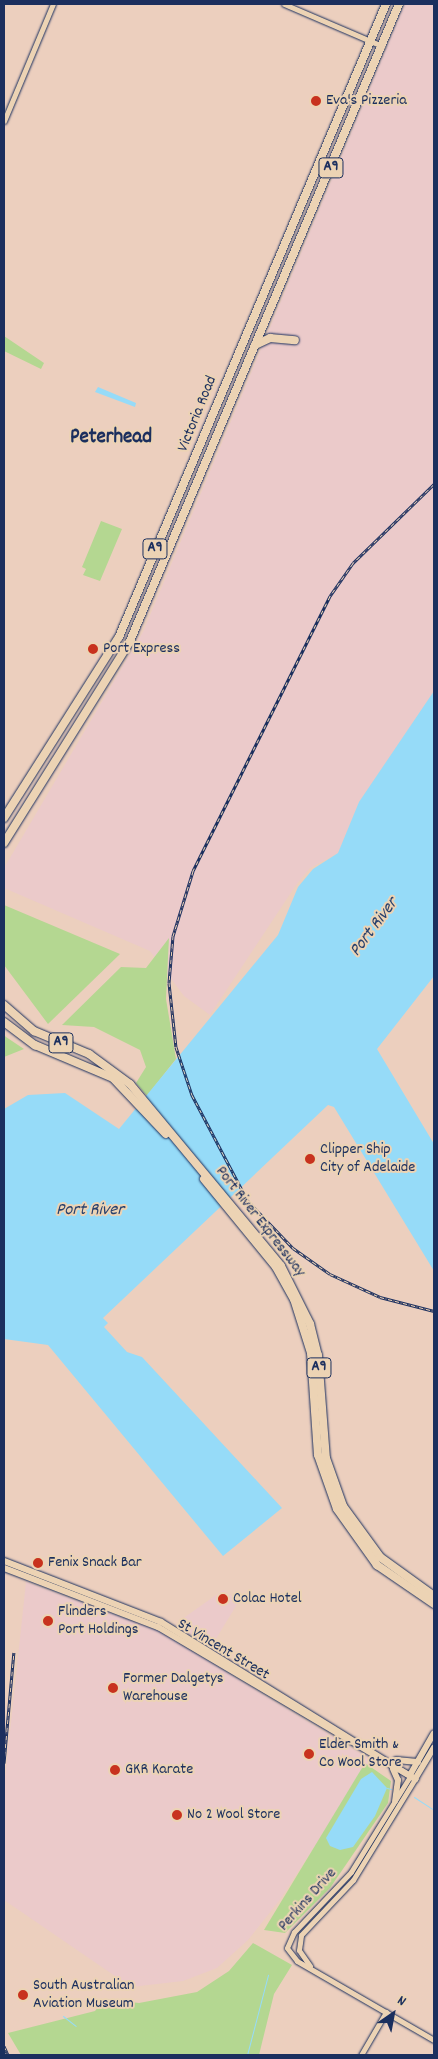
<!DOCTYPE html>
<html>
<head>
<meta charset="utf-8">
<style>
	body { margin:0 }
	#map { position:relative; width:438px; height:2059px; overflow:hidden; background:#eccfbe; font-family:Dekko,sans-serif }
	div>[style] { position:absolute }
	.built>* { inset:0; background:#ebcaca }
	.green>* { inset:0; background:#b4d791 }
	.water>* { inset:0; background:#96dbf8 }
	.stream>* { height:1px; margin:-0.5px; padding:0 0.5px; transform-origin:0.5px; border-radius:0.5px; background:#96dbf8 }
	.roads { filter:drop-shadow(0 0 1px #1b2f5e) drop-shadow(0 0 1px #1b2f5e) }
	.minor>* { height:5px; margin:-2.5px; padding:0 2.5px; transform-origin:2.5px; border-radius:2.5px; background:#ecd3b4 }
	.major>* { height:6px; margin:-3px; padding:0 3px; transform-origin:3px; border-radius:3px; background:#ecd3b4 }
	.highway>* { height:8px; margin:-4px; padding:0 4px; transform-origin:4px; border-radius:4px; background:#ecd3b4 }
	.rail>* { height:3px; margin-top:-1.5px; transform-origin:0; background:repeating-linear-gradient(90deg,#ecd3b4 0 4px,#1b2f5e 0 8px); box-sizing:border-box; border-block:1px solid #1b2f5e }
	.dots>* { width:14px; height:14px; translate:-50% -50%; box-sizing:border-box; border:2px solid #ecd3b4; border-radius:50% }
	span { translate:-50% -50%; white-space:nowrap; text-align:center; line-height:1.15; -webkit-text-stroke:4px #ecd3b4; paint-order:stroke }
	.shield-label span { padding:1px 4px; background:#ecd3b4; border:1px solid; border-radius:4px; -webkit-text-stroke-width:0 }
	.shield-label { font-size:15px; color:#1b2f5e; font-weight:700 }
	.poi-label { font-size:16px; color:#1b2f5e }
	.left { translate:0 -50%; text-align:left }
	.street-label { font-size:16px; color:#1b2f5e }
	.water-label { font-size:18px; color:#27406d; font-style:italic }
	.district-label { font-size:21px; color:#1b2f5e; font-weight:700 }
	.frame { position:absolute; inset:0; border:5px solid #1b2f5e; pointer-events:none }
	.north { position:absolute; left:368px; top:1989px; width:50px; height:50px; -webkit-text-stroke:4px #ecd3b4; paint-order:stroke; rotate:33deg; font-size:14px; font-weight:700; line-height:20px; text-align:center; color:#1b2f5e }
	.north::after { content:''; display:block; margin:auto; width:18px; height:22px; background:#1b2f5e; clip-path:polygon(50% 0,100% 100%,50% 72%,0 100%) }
</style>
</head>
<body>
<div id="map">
	<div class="built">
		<div style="clip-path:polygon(405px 4px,434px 4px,434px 691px,359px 802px,338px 853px,310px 868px,296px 885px,210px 1015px,184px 996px,150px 951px,4px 888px,4px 868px,143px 632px)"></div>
		<div style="clip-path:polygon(26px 1582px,158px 1631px,371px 1760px,279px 1901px,248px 1940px,217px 1968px,183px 1981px,131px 1987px,4px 1900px,4px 1788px)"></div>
		<div style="clip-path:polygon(223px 1590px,239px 1601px,211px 1647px,179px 1627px,178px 1622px)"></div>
	</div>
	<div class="green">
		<div style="clip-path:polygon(4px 336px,44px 363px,41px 369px,4px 351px)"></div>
		<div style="clip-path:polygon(101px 521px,122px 529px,100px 581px,83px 575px,86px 569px,82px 567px)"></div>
		<div style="clip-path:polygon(4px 905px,120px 954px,48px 1024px,4px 965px)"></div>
		<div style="clip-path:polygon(169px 938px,166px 999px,176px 1059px,147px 1096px,136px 1083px,146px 1067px,140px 1050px,94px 1027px,62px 1025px,121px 967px,146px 968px)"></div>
		<div style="clip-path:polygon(4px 1035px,6px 1037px,24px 1049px,4px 1057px)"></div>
		<div style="clip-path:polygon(365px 1763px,391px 1781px,388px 1803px,330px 1888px,285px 1933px,264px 1930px)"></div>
		<div style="clip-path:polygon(253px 1943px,292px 1965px,274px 1994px,259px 2055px,21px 2055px,8px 2033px,95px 2011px,104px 1999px,139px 2003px,197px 1992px,229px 1971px)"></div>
	</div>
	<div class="water">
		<div style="clip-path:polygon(98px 387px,136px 403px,135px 407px,95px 392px)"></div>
		<div style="clip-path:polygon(434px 691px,434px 976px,377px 1049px,434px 1144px,434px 1271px,334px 1107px,328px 1105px,103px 1318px,108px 1323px,104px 1327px,127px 1352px,142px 1357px,282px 1508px,223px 1556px,48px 1345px,4px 1339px,4px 1109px,28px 1095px,65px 1093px,119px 1129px,278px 935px,298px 887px,313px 869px,338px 853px,359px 802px)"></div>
		<div style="clip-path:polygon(372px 1772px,387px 1788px,375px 1816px,353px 1847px,340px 1850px,330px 1846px,326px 1838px,361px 1779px)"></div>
	</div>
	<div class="stream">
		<div style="left:387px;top:1788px;width:4px;rotate:14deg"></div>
		<div style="left:414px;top:1797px;width:24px;rotate:33deg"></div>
		<div style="left:63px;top:2016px;width:16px;rotate:38deg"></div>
		<div style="left:247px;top:2055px;width:83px;rotate:-75.3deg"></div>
	</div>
	<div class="roads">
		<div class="minor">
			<div style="left:284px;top:4px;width:107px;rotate:23.2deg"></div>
			<div style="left:4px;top:121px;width:127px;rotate:-67.3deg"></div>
			<div style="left:409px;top:1778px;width:110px;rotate:121.7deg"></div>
			<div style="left:351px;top:1872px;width:83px;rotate:133.5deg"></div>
			<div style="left:294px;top:1932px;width:17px;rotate:114deg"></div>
			<div style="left:287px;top:1948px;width:16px;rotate:52deg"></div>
			<div style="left:297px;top:1961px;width:158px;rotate:30deg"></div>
			<div style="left:310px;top:1966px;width:19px;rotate:-125deg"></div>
			<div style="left:299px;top:1950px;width:15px;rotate:-82deg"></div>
			<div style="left:301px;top:1935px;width:76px;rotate:-46.6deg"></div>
			<div style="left:353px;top:1880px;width:119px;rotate:-58.5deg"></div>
			<div style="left:361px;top:2055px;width:50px;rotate:-59.8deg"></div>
		</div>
		<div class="major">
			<div style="left:4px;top:1561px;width:168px;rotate:21.2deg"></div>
			<div style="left:161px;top:1622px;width:299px;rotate:31.7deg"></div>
			<div style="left:4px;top:1568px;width:165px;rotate:21deg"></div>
			<div style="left:158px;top:1627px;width:299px;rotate:30.6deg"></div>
			<div style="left:396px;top:1760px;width:22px;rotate:5deg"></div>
			<div style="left:393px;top:1769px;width:12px;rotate:66deg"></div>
			<div style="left:398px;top:1780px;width:21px;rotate:98deg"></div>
			<div style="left:410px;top:1775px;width:48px;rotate:-60.3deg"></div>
			<div style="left:415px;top:1779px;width:37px;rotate:-59deg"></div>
		</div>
		<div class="highway">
			<div style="left:255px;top:345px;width:17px;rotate:-25deg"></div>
			<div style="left:270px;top:338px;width:25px;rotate:5deg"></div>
			<div style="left:4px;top:818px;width:214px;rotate:-57.6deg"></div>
			<div style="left:119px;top:637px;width:687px;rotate:-67.13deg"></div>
			<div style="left:4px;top:843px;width:238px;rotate:-58deg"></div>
			<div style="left:130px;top:641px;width:691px;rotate:-67.11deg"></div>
			<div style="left:4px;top:1005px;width:40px;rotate:41deg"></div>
			<div style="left:34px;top:1031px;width:60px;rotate:22.7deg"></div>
			<div style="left:89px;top:1054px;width:51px;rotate:36.2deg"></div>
			<div style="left:130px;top:1084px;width:236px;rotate:50.3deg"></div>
			<div style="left:281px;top:1266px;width:65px;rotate:63.4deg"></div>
			<div style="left:310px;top:1324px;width:32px;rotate:76deg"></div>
			<div style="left:318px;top:1355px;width:103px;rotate:85.6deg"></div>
			<div style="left:326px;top:1458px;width:51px;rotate:70.5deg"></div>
			<div style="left:343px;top:1506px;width:63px;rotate:54deg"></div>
			<div style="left:380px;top:1557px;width:67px;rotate:35.8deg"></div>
			<div style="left:4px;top:1022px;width:39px;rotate:37deg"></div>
			<div style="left:35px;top:1045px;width:85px;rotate:22.9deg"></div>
			<div style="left:113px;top:1078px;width:77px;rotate:46.6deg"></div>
			<div style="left:204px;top:1179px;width:114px;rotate:50.7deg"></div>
			<div style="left:276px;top:1267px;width:37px;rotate:61deg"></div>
			<div style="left:294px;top:1299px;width:57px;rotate:72.5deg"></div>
			<div style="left:311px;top:1353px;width:102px;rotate:86.1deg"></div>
			<div style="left:318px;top:1455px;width:57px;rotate:70.6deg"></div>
			<div style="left:337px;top:1509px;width:69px;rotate:54.5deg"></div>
			<div style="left:377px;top:1565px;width:69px;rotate:34.4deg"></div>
		</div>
	</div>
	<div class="rail">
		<div style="left:434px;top:484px;width:113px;rotate:135.7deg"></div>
		<div style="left:353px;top:563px;width:40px;rotate:124.9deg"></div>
		<div style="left:330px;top:596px;width:307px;rotate:116.5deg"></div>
		<div style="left:193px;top:871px;width:68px;rotate:107.1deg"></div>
		<div style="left:173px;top:936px;width:47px;rotate:94.9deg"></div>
		<div style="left:169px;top:983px;width:64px;rotate:83.8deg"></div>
		<div style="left:176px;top:1047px;width:51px;rotate:71.6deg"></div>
		<div style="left:192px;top:1095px;width:120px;rotate:62.2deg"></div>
		<div style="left:248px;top:1201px;width:65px;rotate:46.2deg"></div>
		<div style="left:293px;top:1248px;width:45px;rotate:35.1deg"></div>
		<div style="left:330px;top:1274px;width:55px;rotate:24.7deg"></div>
		<div style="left:380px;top:1297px;width:56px;rotate:14.5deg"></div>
		<div style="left:4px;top:1763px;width:111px;rotate:-84.9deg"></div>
		<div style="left:4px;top:2046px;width:10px;rotate:66deg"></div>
	</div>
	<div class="dots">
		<div style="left:316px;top:101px;background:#c8321e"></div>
		<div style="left:93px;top:649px;background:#c8321e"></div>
		<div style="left:310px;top:1159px;background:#c8321e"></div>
		<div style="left:38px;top:1563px;background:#c8321e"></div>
		<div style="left:223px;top:1599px;background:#c8321e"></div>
		<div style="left:48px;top:1621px;background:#c8321e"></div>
		<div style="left:113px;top:1688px;background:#c8321e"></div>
		<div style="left:309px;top:1754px;background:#c8321e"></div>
		<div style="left:115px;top:1770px;background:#c8321e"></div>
		<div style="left:177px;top:1815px;background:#c8321e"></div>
		<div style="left:23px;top:1995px;background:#c8321e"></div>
	</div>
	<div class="shield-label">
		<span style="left:331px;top:168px">A9</span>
		<span style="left:155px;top:549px">A9</span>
		<span style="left:61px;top:1043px">A9</span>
		<span style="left:319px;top:1368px">A9</span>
	</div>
	<div class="poi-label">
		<span class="left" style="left:326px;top:101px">Eva's Pizzeria</span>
		<span class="left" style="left:103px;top:649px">Port Express</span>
		<span class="left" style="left:320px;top:1159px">Clipper Ship<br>City of Adelaide</span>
		<span class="left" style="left:48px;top:1563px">Fenix Snack Bar</span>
		<span class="left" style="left:233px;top:1599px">Colac Hotel</span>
		<span class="left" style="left:58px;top:1621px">Flinders<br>Port Holdings</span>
		<span class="left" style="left:123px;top:1688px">Former Dalgetys<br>Warehouse</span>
		<span class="left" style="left:319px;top:1754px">Elder Smith &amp;<br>Co Wool Store</span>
		<span class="left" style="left:125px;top:1770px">GKR Karate</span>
		<span class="left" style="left:187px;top:1815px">No 2 Wool Store</span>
		<span class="left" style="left:33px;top:1995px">South Australian<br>Aviation Museum</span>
	</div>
	<div class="street-label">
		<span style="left:198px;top:414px;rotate:-68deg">Victoria Road</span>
		<span style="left:260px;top:1222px;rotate:52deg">Port River Expressway</span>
		<span style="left:223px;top:1650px;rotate:31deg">St Vincent Street</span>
		<span style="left:308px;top:1900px;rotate:-48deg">Perkins Drive</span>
	</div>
	<div class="water-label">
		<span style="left:375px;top:928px;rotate:-53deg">Port River</span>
		<span style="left:90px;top:1211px">Port River</span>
	</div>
	<div class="district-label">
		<span style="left:111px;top:438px">Peterhead</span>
	</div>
	<div class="frame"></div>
	<div class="north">N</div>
</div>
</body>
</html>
